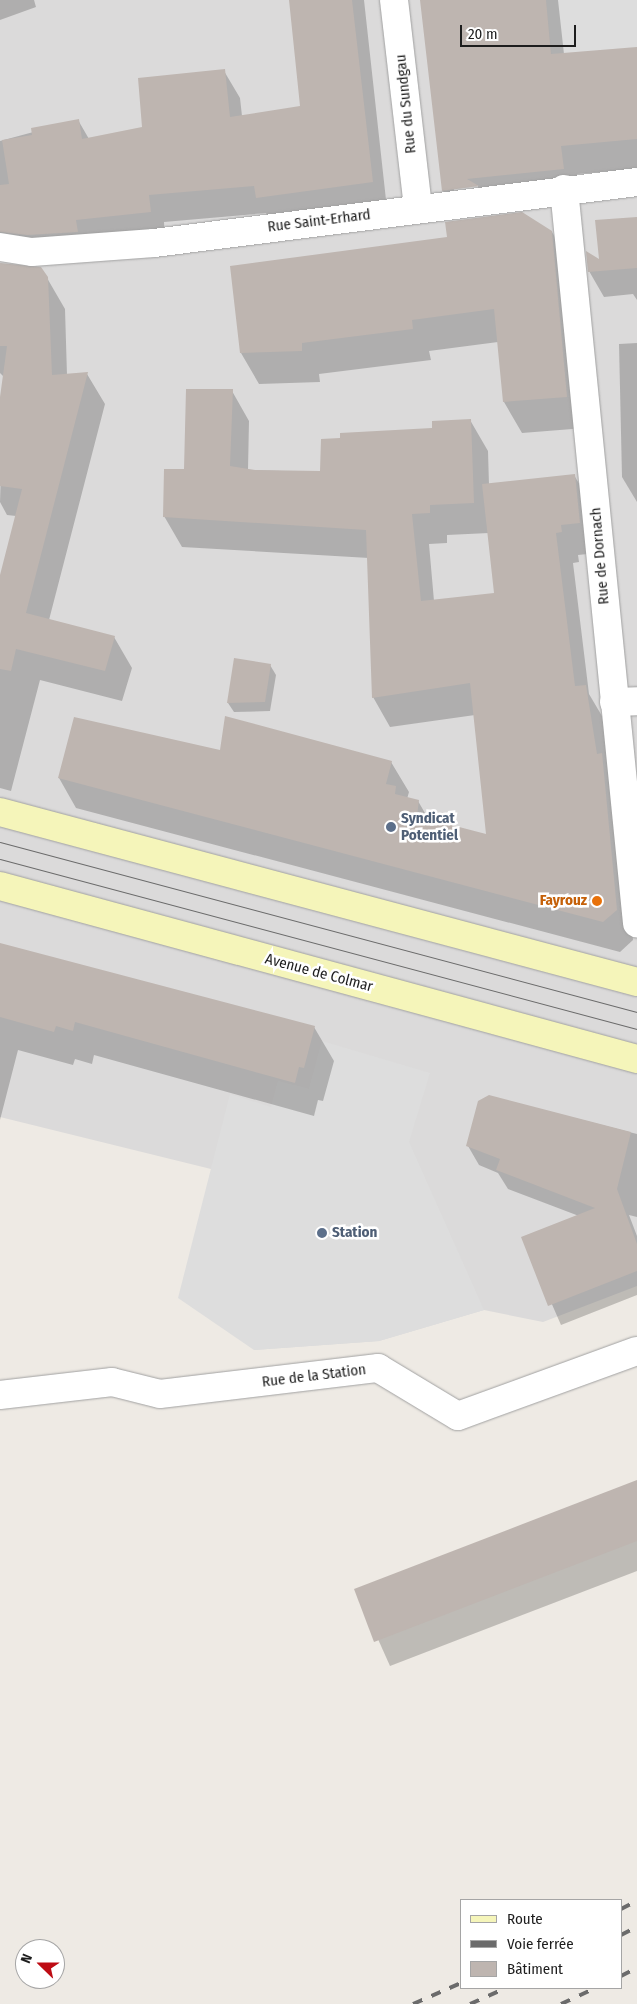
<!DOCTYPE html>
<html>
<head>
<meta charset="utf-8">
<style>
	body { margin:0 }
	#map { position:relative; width:637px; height:2004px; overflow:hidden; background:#eeeae4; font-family:"Fira Sans Condensed",sans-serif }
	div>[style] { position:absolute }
	.residential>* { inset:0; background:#dbdada }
	.parking>* { inset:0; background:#ddd }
	.shadow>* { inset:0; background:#0003 }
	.building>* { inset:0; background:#beb5b0 }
	.roads { filter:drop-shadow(0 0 1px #a1a1a1) drop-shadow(0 0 1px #a1a1a1) }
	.street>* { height:28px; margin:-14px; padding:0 14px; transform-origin:14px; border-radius:14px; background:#fff }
	.secondary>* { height:28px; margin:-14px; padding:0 14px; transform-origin:14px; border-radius:14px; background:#f5f5ba }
	.tram>* { height:1px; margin:-0.5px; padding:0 0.5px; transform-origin:0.5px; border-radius:0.5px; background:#6b6b6b }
	.rail>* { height:4px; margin-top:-2px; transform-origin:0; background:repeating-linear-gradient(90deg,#6b6b6b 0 10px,transparent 0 20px) }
	.dots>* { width:14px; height:14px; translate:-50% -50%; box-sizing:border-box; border:2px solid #fff; border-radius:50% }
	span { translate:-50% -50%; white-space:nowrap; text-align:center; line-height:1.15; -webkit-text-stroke:5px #fff; paint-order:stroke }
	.street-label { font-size:15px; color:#1d1d1d }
	.service-label { font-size:15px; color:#4e5e75; font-weight:700 }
	.left { translate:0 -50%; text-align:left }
	.food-label { font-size:15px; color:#c56008; font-weight:700 }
	.right { translate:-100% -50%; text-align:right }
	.legend { position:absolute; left:460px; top:1899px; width:162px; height:90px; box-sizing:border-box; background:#fff; border:1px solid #a5a5a5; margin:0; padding:6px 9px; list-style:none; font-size:15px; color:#1d1d1d }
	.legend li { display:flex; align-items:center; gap:10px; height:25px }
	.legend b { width:25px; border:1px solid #a5a5a5 }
	.north { position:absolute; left:15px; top:1939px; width:50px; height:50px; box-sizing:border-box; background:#fff; border:1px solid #a5a5a5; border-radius:50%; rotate:292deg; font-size:14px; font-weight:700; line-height:20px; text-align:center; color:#1d1d1d }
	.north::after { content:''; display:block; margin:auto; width:18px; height:22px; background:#be0c14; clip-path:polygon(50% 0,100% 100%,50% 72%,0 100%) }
	.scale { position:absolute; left:460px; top:25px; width:116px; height:22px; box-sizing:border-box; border:2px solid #1d1d1d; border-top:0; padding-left:6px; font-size:15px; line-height:18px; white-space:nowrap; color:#1d1d1d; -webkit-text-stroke:4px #fff; paint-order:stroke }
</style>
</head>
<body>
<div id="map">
	<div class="residential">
		<div style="clip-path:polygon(0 0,637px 0,637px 1286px,543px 1322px,484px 1310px,379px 1341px,254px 1350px,211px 1169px,0 1117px)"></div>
	</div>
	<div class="parking">
		<div style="clip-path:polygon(546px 0,637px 0,637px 47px,552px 54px)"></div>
		<div style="clip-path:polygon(322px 1041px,430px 1073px,409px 1142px,484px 1310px,379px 1341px,254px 1350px,178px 1298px,230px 1094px,271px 1107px,278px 1081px,309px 1089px)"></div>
	</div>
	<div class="shadow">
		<div style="clip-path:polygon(0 0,34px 0,36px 7px,0 20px)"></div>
		<div style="clip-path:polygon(290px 0,364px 0,387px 209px,272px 225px,266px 213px,164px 222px,165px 239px,13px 259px,0 235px,0 141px,78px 120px,89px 139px,144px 128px,224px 71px,240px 98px,242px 116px,302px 108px)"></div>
		<div style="clip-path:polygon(evenodd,422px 0,558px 0,564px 54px,637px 48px,637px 169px,577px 174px,579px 197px,489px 206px,494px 214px,459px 218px,443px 191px,422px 0,478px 185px,478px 188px,454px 191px,454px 188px,478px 185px)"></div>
		<div style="clip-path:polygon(637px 218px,637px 300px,633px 294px,604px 297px,589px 271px)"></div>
		<div style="clip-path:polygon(552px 232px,570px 264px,585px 428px,522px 433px,504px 402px,498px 342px,429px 351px,431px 360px,319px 374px,320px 382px,259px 384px,241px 353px)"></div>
		<div style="clip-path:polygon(0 272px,47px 278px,65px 309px,67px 375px,87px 374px,105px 404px,49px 620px,114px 637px,132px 668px,122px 701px,40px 680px,11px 791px,0 788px,0 580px,16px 516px,7px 515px,0 502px,4px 377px,0 373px)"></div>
		<div style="clip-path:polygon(637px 343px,637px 502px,622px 477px,619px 344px)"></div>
		<div style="clip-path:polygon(evenodd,232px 391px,249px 421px,248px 470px,321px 472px,433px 429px,470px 420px,488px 451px,489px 485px,574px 475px,592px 506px,597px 553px,578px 555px,579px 562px,573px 563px,589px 694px,602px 716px,611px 770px,621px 788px,633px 940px,620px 952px,76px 808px,59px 778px,221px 752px,391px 762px,409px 792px,407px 799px,418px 801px,429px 820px,487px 835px,475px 715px,390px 727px,373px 697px,369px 558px,182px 547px,164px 516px,185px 470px,232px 391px,489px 533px,496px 594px,434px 601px,429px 544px,447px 543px,447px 535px,489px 533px)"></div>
		<div style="clip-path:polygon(270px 665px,276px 675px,270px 711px,234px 712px,228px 703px)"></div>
		<div style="clip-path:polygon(0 945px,314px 1027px,334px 1061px,323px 1101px,318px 1100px,314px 1116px,94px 1055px,92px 1064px,75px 1059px,73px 1065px,18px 1050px,0 1120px)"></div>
		<div style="clip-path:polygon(489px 1096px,637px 1134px,637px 1217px,629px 1215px,637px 1236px,637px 1295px,561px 1325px,523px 1238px,579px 1216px,508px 1189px,498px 1173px,479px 1165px,468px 1146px)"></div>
		<div style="clip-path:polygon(637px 1481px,637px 1571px,390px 1666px,356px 1590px)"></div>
	</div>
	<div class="building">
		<div style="clip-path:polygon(289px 0,352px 0,373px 182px,256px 198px,254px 186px,149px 195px,151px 212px,76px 220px,78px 232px,27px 235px,0 232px,0 185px,9px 184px,2px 140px,32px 135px,31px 128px,79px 119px,82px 139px,142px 127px,138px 78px,225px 69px,230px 117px,300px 106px)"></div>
		<div style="clip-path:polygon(420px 0,546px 0,551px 54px,637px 47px,637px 139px,561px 146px,564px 169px,467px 179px,479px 186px,442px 191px)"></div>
		<div style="clip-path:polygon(522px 212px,552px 231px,567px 397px,503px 402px,494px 309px,412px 320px,413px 329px,302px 343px,302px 351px,240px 353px,230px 266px,447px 237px,445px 222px)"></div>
		<div style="clip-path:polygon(637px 217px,637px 268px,588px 272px,586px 251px,599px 259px,595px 220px)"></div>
		<div style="clip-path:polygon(0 263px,41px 267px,48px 277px,52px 375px,88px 372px,26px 613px,115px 636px,105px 671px,16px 649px,11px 671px,0 669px,0 575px,22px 489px,0 486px,0 397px,7px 346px,0 346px)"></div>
		<div style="clip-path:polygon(186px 389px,233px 389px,230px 466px,255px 470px,320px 471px,321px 439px,340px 438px,340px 433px,432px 428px,432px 421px,471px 419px,474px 503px,430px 505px,430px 513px,412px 514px,421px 601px,494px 593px,482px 484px,575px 474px,580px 523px,561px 525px,562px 532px,556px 533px,575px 686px,586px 685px,597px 754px,602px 753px,617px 910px,603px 922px,58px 778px,74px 717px,220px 750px,225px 716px,392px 761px,386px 784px,396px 786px,395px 794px,419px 800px,417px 816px,486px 834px,470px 683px,372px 698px,366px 530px,163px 517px,164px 469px,184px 469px)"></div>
		<div style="clip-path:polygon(234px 658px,271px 664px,265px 702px,227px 703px)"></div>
		<div style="clip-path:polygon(0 943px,315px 1026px,304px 1068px,299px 1067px,295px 1083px,75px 1022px,73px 1031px,56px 1026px,54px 1032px,0 1017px)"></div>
		<div style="clip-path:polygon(489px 1095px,631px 1132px,617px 1189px,637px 1244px,637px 1271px,548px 1306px,521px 1237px,595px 1208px,496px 1170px,500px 1159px,466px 1146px,478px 1101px)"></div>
		<div style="clip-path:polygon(637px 1480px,637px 1541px,374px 1642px,354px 1589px)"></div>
	</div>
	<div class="roads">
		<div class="street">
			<div style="left:394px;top:0;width:209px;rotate:83.4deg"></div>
			<div style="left:564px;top:189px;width:738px;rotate:84.32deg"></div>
			<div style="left:0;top:247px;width:32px;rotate:9deg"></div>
			<div style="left:32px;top:252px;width:122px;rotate:-4.2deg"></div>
			<div style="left:154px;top:243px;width:487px;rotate:-7.2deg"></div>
			<div style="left:614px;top:702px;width:23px;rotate:-2deg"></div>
			<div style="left:0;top:1395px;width:113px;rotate:-6.6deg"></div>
			<div style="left:112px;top:1382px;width:49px;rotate:14deg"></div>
			<div style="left:160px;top:1394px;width:220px;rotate:-6.8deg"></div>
			<div style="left:378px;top:1368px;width:93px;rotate:31deg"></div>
			<div style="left:458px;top:1416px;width:190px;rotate:-20deg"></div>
		</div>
		<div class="secondary">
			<div style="left:0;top:812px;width:659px;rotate:14.94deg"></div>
			<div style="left:0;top:886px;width:660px;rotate:15.19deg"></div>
		</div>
	</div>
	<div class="tram">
		<div style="left:0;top:842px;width:659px;rotate:14.94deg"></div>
		<div style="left:0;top:859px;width:659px;rotate:14.94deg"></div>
	</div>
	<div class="rail">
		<div style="left:621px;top:1909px;width:18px;rotate:-27deg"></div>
		<div style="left:621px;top:1935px;width:18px;rotate:-27deg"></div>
		<div style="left:621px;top:1976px;width:18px;rotate:-27deg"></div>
		<div style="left:413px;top:2004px;width:52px;rotate:-23.6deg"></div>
		<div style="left:470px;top:2004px;width:39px;rotate:-24deg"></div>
		<div style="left:561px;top:2004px;width:38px;rotate:-25deg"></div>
	</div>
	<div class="dots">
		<div style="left:391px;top:827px;background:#5c6f8a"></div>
		<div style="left:597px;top:901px;background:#e8710a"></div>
		<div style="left:322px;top:1233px;background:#5c6f8a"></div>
	</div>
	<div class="street-label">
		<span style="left:406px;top:104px;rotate:-96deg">Rue du Sundgau</span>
		<span style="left:319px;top:221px;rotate:-7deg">Rue Saint-Erhard</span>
		<span style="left:600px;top:556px;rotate:-95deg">Rue de Dornach</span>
		<span style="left:319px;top:973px;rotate:15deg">Avenue de Colmar</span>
		<span style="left:314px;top:1376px;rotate:-7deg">Rue de la Station</span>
	</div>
	<div class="service-label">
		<span class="left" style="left:401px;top:827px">Syndicat<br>Potentiel</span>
		<span class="left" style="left:332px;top:1233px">Station</span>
	</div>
	<div class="food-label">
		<span class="right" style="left:587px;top:901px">Fayrouz</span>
	</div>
	<ul class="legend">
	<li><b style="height:6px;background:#f5f5ba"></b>Route</li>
	<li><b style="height:6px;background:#6b6b6b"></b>Voie ferrée</li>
	<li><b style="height:14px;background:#beb5b0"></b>Bâtiment</li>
	</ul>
	<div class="north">N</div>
	<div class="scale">20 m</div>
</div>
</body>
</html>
